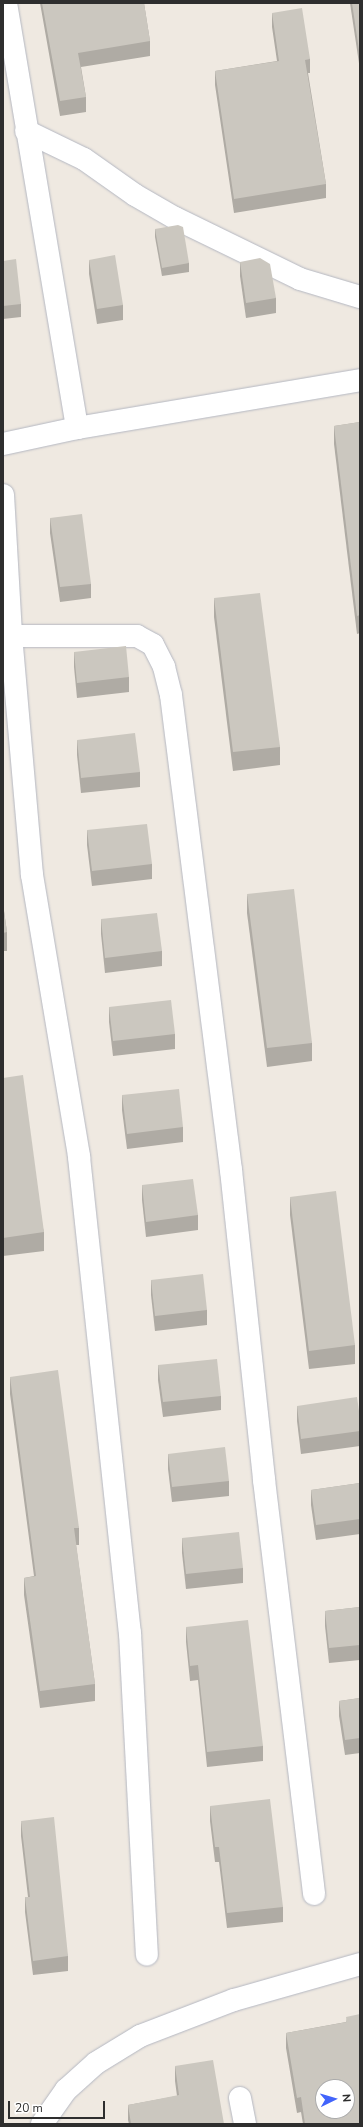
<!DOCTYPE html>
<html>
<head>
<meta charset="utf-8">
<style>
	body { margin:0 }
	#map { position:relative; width:363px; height:2127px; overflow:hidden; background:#efe9e1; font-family:"Nunito Sans",sans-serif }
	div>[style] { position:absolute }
	.roads { filter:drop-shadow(0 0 1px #b4b7c1) drop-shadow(0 0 1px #b4b7c1) }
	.minor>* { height:22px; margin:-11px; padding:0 11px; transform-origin:11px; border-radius:11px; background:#fff }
	.wall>* { inset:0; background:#afaba4 }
	.building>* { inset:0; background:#cbc7bf }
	span { translate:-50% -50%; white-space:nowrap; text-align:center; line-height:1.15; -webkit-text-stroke:3px #fff; paint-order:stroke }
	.frame { position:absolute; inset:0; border:4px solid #2e2e2e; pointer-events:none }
	.north { position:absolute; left:315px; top:2079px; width:40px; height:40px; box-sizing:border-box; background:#fff; border:1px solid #ababab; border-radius:50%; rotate:85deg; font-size:11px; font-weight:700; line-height:16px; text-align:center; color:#2e2e2e }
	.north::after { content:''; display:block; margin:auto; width:14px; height:18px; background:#4264fb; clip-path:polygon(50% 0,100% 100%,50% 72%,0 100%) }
	.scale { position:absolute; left:8px; top:2101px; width:97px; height:18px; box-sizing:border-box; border:2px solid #2e2e2e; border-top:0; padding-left:5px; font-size:12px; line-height:14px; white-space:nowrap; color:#2e2e2e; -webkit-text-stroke:3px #fff; paint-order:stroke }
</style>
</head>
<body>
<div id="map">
	<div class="roads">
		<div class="minor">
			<div style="left:6px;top:3px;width:431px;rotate:80.5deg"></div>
			<div style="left:26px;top:131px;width:64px;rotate:25.8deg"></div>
			<div style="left:84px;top:159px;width:62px;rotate:35.2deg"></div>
			<div style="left:135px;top:195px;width:46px;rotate:29.9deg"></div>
			<div style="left:175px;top:218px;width:139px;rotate:26deg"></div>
			<div style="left:300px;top:279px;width:63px;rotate:16.7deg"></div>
			<div style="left:3px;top:444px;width:76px;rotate:-12.2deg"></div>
			<div style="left:77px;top:428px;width:287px;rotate:-9.6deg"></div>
			<div style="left:3px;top:495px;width:140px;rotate:86.7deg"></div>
			<div style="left:11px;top:635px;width:241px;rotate:85deg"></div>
			<div style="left:32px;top:875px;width:286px;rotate:80.5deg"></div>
			<div style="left:79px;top:1157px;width:479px;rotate:83.9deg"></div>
			<div style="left:130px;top:1633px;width:322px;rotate:87deg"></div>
			<div style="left:3px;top:636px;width:134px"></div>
			<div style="left:137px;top:636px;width:18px;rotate:29deg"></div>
			<div style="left:153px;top:645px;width:25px;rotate:63deg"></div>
			<div style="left:164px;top:667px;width:29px;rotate:76deg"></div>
			<div style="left:171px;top:695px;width:479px;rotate:82.8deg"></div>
			<div style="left:231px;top:1170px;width:312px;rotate:83.9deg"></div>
			<div style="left:264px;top:1480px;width:417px;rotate:83.1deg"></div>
			<div style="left:240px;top:2098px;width:26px;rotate:79deg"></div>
			<div style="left:42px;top:2124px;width:42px;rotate:-54.8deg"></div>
			<div style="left:66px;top:2090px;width:40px;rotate:-42deg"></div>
			<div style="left:96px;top:2063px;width:52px;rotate:-31.5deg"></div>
			<div style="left:140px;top:2036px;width:101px;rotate:-21deg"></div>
			<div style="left:234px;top:2000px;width:131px;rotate:-15.9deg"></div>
		</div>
	</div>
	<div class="wall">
		<div style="clip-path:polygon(40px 3px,144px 3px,150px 41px,150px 56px,81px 67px,86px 97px,86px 112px,60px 116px)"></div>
		<div style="clip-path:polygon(350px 3px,360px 3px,360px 70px)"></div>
		<div style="clip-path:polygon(272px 13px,310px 59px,310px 73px,308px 73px,326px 184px,326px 198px,234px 213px,215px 85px,215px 71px,277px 61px,272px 27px)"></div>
		<div style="clip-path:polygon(155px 229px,189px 263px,189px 272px,162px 276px,155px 237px)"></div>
		<div style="clip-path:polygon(89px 260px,123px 305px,123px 320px,97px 324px,89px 274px)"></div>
		<div style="clip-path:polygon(3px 261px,21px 304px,21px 317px,3px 319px)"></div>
		<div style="clip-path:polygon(240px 262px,276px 298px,276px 313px,246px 318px,240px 276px)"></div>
		<div style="clip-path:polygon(360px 422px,360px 633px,357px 634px,334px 444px,334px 426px)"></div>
		<div style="clip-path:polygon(50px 518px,91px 584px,91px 598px,60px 602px,50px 533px)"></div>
		<div style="clip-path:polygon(214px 598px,280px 747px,280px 765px,233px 771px,214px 617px)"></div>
		<div style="clip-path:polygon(74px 652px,129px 677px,129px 692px,77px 698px,74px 667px)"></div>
		<div style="clip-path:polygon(77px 740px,140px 772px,140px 787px,81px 793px,77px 755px)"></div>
		<div style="clip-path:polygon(87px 830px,152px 864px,152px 879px,92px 886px,87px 845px)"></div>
		<div style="clip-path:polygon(247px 894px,312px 1043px,312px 1061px,267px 1067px,247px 913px)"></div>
		<div style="clip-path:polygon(3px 904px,7px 932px,7px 951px,3px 951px)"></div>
		<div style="clip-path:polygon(101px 919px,162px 951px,162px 966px,105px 973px,101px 934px)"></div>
		<div style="clip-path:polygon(109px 1007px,175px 1034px,175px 1049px,113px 1056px,109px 1022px)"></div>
		<div style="clip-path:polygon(3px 1078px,44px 1232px,44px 1251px,3px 1256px)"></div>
		<div style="clip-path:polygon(122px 1095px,183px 1127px,183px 1142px,127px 1149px,122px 1110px)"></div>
		<div style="clip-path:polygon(142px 1185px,198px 1215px,198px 1230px,146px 1237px,142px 1200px)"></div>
		<div style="clip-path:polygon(290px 1197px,355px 1345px,355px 1364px,309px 1369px,290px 1215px)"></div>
		<div style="clip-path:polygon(151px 1280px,207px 1310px,207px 1325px,155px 1331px,151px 1295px)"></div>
		<div style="clip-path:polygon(158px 1365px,221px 1396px,221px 1410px,163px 1417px,158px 1380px)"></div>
		<div style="clip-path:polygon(10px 1377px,79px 1528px,79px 1545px,76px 1545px,95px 1684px,95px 1701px,40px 1708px,24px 1595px,24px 1578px,34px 1576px,10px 1394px)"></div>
		<div style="clip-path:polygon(297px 1406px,360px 1418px,360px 1446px,301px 1454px,297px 1421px)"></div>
		<div style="clip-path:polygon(168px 1454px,229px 1481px,229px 1496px,172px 1502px,168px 1469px)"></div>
		<div style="clip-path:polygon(360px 1483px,360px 1534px,316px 1540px,311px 1505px,311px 1490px)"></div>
		<div style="clip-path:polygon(182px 1538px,243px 1568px,243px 1583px,186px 1589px,182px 1553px)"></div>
		<div style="clip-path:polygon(360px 1607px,360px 1660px,329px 1663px,325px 1626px,325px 1611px)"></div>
		<div style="clip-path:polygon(186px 1627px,263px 1746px,263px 1761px,207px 1767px,198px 1680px,190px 1681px,186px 1642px)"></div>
		<div style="clip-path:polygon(360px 1698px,360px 1753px,345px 1755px,339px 1716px,339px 1701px)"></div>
		<div style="clip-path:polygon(210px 1806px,283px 1907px,283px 1922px,227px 1928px,219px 1862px,215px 1862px,210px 1821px)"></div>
		<div style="clip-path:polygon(21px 1821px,68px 1956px,68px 1971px,33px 1975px,25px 1912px,25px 1897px,28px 1897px,21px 1836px)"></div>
		<div style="clip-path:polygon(346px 2017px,360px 2124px,303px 2124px,301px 2112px,297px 2113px,286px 2048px,286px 2033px,346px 2022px)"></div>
		<div style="clip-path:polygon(175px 2066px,224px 2124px,129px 2124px,128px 2120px,128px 2105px,177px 2096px,175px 2081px)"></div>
	</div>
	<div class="building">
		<div style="clip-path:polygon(42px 3px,144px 3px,150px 41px,78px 53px,86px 97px,60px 101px)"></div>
		<div style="clip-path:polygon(352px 3px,360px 3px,360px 57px)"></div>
		<div style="clip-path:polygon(302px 8px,310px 59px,305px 60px,326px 184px,234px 199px,215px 71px,279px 61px,272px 13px)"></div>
		<div style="clip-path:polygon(178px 225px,183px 227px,189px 263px,162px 268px,155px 229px)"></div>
		<div style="clip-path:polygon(115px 255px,123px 305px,97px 309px,89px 260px)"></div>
		<div style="clip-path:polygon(260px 258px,270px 264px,276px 298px,246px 303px,240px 262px)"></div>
		<div style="clip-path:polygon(16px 259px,21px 304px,3px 306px,3px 261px)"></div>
		<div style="clip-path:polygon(360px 422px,360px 615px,357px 616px,334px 426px)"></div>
		<div style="clip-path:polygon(82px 514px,91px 584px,60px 587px,50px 518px)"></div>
		<div style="clip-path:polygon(260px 593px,280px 747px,233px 752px,214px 598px)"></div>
		<div style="clip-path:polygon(126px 646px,129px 677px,77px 683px,74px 652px)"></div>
		<div style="clip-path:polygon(135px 733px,140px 772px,81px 778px,77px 740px)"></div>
		<div style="clip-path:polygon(147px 824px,152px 864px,92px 871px,87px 830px)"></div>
		<div style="clip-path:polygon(294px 889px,312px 1043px,267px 1048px,247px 894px)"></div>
		<div style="clip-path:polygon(3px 904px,7px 932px,3px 933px)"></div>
		<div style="clip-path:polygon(157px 913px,162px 951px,105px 958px,101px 919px)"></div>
		<div style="clip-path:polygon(171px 1000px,175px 1034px,113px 1041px,109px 1007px)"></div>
		<div style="clip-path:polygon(23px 1075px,44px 1232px,3px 1238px,3px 1078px)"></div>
		<div style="clip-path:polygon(179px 1089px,183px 1127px,127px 1134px,122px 1095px)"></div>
		<div style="clip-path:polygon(193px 1179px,198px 1215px,146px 1222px,142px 1185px)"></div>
		<div style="clip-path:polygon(336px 1191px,355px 1345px,309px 1351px,290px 1197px)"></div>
		<div style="clip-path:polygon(203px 1274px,207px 1310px,155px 1316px,151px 1280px)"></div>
		<div style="clip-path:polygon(217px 1359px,221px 1396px,163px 1402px,158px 1365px)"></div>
		<div style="clip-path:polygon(58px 1370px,79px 1528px,74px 1528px,95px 1684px,40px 1691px,24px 1578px,36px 1576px,10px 1377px)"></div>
		<div style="clip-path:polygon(357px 1397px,360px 1418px,360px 1431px,301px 1439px,297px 1406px)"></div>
		<div style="clip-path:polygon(225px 1447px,229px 1481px,172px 1487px,168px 1454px)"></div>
		<div style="clip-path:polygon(360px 1483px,360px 1519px,316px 1525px,311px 1490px)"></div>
		<div style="clip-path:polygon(239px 1532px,243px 1568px,186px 1574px,182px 1538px)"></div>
		<div style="clip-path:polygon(360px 1607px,360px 1645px,329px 1648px,325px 1611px)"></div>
		<div style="clip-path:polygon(248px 1620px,263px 1746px,207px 1752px,198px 1665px,190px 1666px,186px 1627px)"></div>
		<div style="clip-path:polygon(360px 1698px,360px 1738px,345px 1740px,339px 1701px)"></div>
		<div style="clip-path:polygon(270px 1799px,283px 1907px,227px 1913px,219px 1847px,215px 1847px,210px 1806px)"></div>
		<div style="clip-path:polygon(54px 1817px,68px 1956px,33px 1961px,25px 1897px,30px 1897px,21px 1821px)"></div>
		<div style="clip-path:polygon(evenodd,360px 2014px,360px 2124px,305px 2124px,301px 2097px,297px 2098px,286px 2033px,347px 2022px,346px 2017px,360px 2014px,323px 2087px,347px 2087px,347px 2111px,323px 2111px,323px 2087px)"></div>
		<div style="clip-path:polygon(213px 2060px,224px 2124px,131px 2124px,128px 2105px,179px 2095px,175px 2066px)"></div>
	</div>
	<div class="frame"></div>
	<div class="north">N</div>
	<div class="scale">20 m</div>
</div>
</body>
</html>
